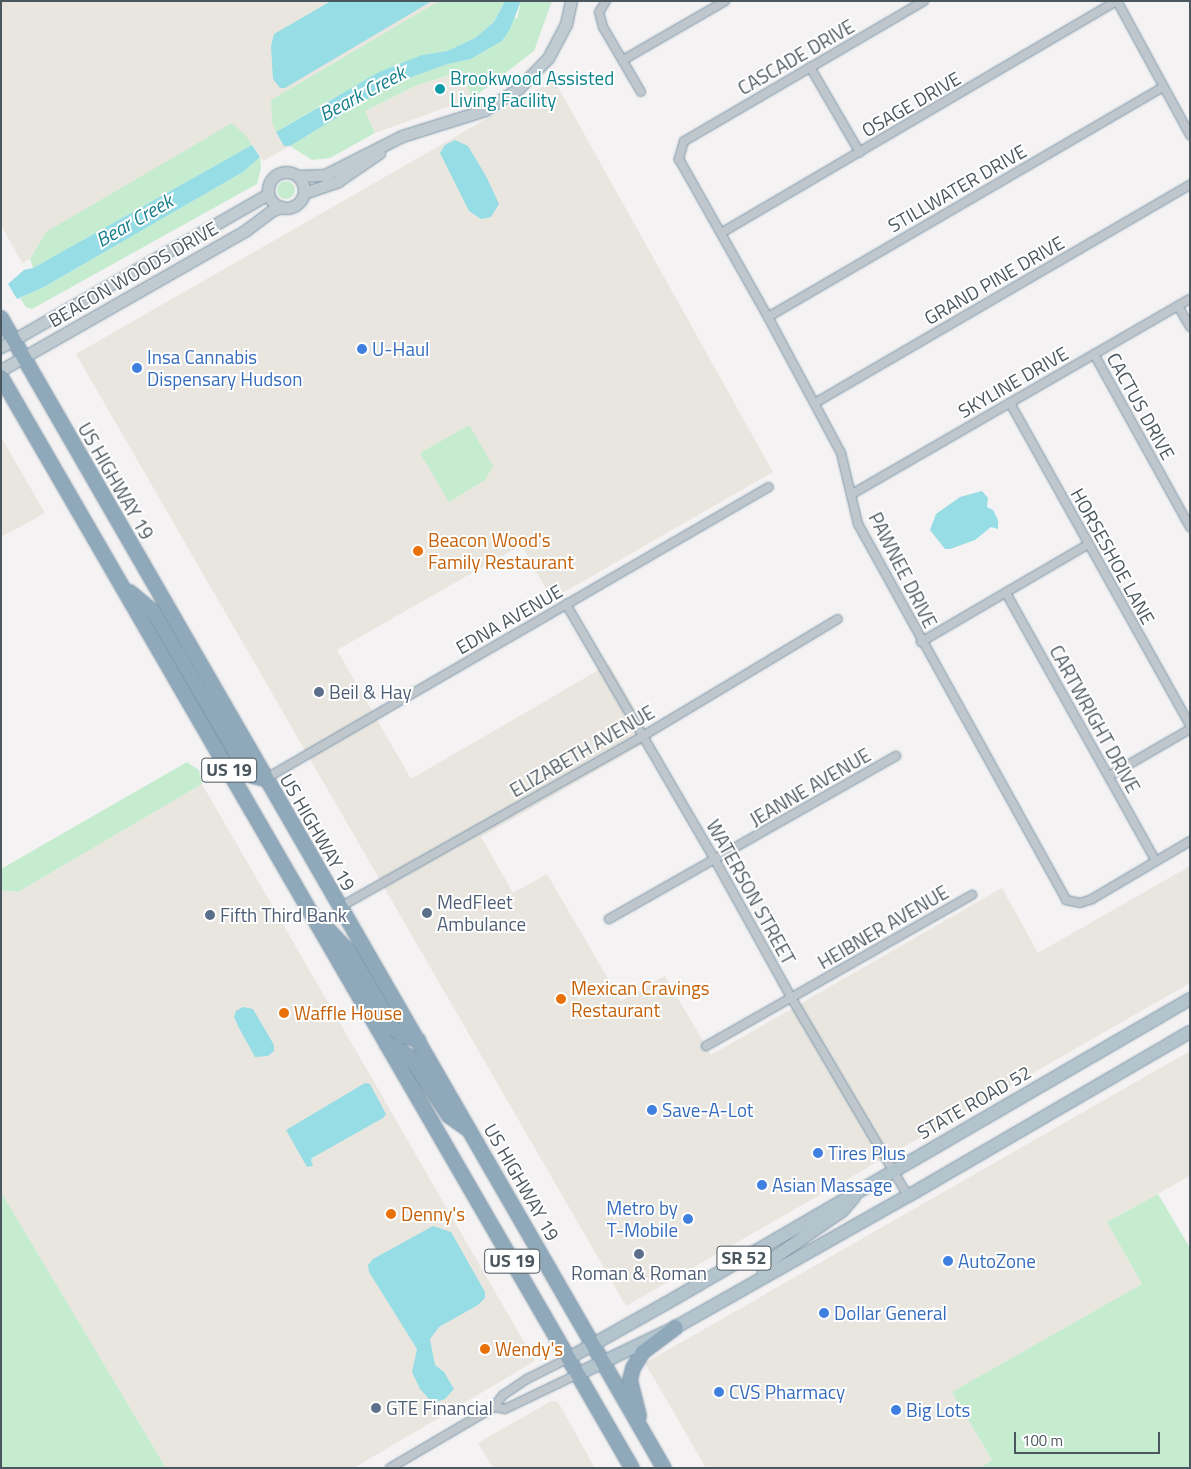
<!DOCTYPE html>
<html>
<head>
<meta charset="utf-8">
<style>
	body { margin:0 }
	#map { position:relative; width:1191px; height:1469px; overflow:hidden; background:#f4f2f2; font-family:"Titillium Web",sans-serif }
	div>[style] { position:absolute }
	.commercial>* { inset:0; background:#e9e6e0 }
	.green>* { inset:0; background:#c6ecd0 }
	.round { border-radius:50% }
	.water>* { inset:0; background:#97dde5 }
	.roads { filter:drop-shadow(0 0 1px #7a94a7) drop-shadow(0 0 1px #7a94a7) }
	.street>* { height:8px; margin:-4px; padding:0 4px; transform-origin:4px; border-radius:4px; background:#bfc7cd }
	.secondary>* { height:11px; margin:-5.5px; padding:0 5.5px; transform-origin:5.5px; border-radius:5.5px; background:#c0cad1 }
	.secondary>.ring { margin:-5.5px; padding:0; box-sizing:content-box; background:none; border:11px solid #c0cad1; border-radius:50% }
	.primary>* { height:12px; margin:-6px; padding:0 6px; transform-origin:6px; border-radius:6px; background:#b4c4cd }
	.highway>* { height:14px; margin:-7px; padding:0 7px; transform-origin:7px; border-radius:7px; background:#8fa9bb }
	.dots>* { width:14px; height:14px; translate:-50% -50%; box-sizing:border-box; border:2px solid #fff; border-radius:50% }
	span { translate:-50% -50%; white-space:nowrap; text-align:center; line-height:1.15; -webkit-text-stroke:4px #fff; paint-order:stroke }
	.shield-label span { padding:1px 4px; background:#fff; border:1px solid; border-radius:4px; -webkit-text-stroke-width:0 }
	.shield-label { font-size:18px; color:#4b575e; font-weight:700 }
	.street-label { font-size:19px; color:#4b575e }
	.culture-label { font-size:19px; color:#0d838f }
	.left { translate:0 -50%; text-align:left }
	.shop-label { font-size:19px; color:#366cbe }
	.right { translate:-100% -50%; text-align:right }
	.food-label { font-size:19px; color:#c56008 }
	.service-label { font-size:19px; color:#4e5e75 }
	.water-label { font-size:20px; color:#19808c; font-style:italic }
	.frame { position:absolute; inset:0; border:2px solid #4b575e; pointer-events:none }
	.scale { position:absolute; left:1014px; top:1432px; width:146px; height:22px; box-sizing:border-box; border:2px solid #4b575e; border-top:0; padding-left:6px; font-size:15px; line-height:18px; white-space:nowrap; color:#4b575e; -webkit-text-stroke:4px #fff; paint-order:stroke }
</style>
</head>
<body>
<div id="map">
	<div class="commercial">
		<div style="clip-path:polygon(1px 1px,439px 1px,271px 100px,275px 129px,284px 145px,290px 146px,263px 161px,247px 137px,46px 232px,30px 259px,22px 263px,1px 225px)"></div>
		<div style="clip-path:polygon(461px 72px,473px 98px,375px 133px,365px 111px,417px 85px)"></div>
		<div style="clip-path:polygon(554px 80px,773px 472px,552px 599px,521px 545px,337px 650px,411px 779px,609px 664px,652px 739px,481px 837px,513px 893px,547px 874px,621px 1001px,665px 976px,711px 1055px,1002px 888px,1038px 953px,1190px 866px,1190px 983px,626px 1306px,76px 354px)"></div>
		<div style="clip-path:polygon(1px 437px,45px 513px,1px 537px)"></div>
		<div style="clip-path:polygon(202px 784px,535px 1361px,354px 1468px,166px 1468px,1px 1192px,1px 890px,18px 892px)"></div>
		<div style="clip-path:polygon(1190px 1051px,1190px 1176px,1107px 1222px,1142px 1284px,953px 1392px,992px 1461px,980px 1468px,706px 1468px,645px 1363px)"></div>
		<div style="clip-path:polygon(551px 1401px,558px 1402px,595px 1468px,493px 1468px,478px 1443px)"></div>
	</div>
	<div class="green">
		<div style="clip-path:polygon(439px 1px,505px 1px,494px 22px,475px 38px,447px 51px,422px 55px,328px 101px,276px 132px,272px 121px,271px 100px)"></div>
		<div style="clip-path:polygon(521px 1px,552px 1px,534px 51px,473px 98px,460px 72px,417px 85px,365px 111px,375px 133px,330px 158px,312px 160px,290px 146px,392px 84px,448px 64px,471px 59px,502px 41px,514px 17px,517px 19px)"></div>
		<div style="clip-path:polygon(232px 123px,247px 137px,252px 145px,33px 268px,30px 259px,46px 232px)"></div>
		<div style="clip-path:polygon(260px 157px,261px 168px,257px 184px,32px 309px,26px 307px,20px 298px,44px 287px,243px 172px)"></div>
		<div class="round" style="left:277px;top:181px;width:18px;height:18px"></div>
		<div style="clip-path:polygon(469px 425px,493px 466px,485px 480px,449px 502px,420px 453px)"></div>
		<div style="clip-path:polygon(187px 762px,199px 770px,202px 784px,18px 892px,1px 890px,1px 869px)"></div>
		<div style="clip-path:polygon(1px 1192px,166px 1468px,1px 1468px)"></div>
		<div style="clip-path:polygon(1158px 1194px,1190px 1248px,1190px 1468px,980px 1468px,992px 1460px,952px 1392px,1142px 1284px,1107px 1222px)"></div>
	</div>
	<div class="water">
		<div style="clip-path:polygon(331px 1px,432px 1px,285px 88px,280px 88px,273px 79px,271px 46px,274px 34px)"></div>
		<div style="clip-path:polygon(505px 1px,521px 1px,510px 29px,502px 41px,471px 59px,448px 64px,392px 84px,290px 146px,284px 146px,276px 132px,379px 72px,422px 55px,447px 51px,475px 38px,494px 22px)"></div>
		<div style="clip-path:polygon(455px 140px,468px 146px,486px 176px,499px 204px,491px 217px,481px 219px,469px 211px,440px 153px,445px 145px)"></div>
		<div style="clip-path:polygon(252px 145px,260px 157px,243px 172px,44px 287px,17px 299px,8px 284px,24px 270px,33px 268px)"></div>
		<div style="clip-path:polygon(982px 491px,988px 498px,987px 507px,993px 510px,998px 520px,998px 529px,991px 527px,975px 540px,950px 549px,945px 549px,930px 530px,936px 514px,960px 497px)"></div>
		<div style="clip-path:polygon(243px 1007px,253px 1009px,274px 1045px,274px 1051px,268px 1056px,255px 1057px,239px 1028px,234px 1017px,236px 1011px)"></div>
		<div style="clip-path:polygon(365px 1083px,370px 1084px,386px 1114px,383px 1118px,312px 1158px,311px 1160px,313px 1166px,307px 1167px,286px 1130px)"></div>
		<div style="clip-path:polygon(433px 1226px,451px 1232px,485px 1292px,485px 1298px,478px 1305px,439px 1327px,430px 1339px,435px 1365px,444px 1372px,454px 1389px,445px 1399px,436px 1402px,429px 1399px,420px 1389px,412px 1372px,417px 1349px,369px 1272px,368px 1265px,373px 1259px)"></div>
	</div>
	<div class="roads">
		<div class="street">
			<div style="left:606px;top:1px;width:13px;rotate:122deg"></div>
			<div style="left:599px;top:12px;width:16px;rotate:75deg"></div>
			<div style="left:603px;top:27px;width:75px;rotate:59.7deg"></div>
			<div style="left:924px;top:1px;width:278px;rotate:149.7deg"></div>
			<div style="left:684px;top:141px;width:19px;rotate:106deg"></div>
			<div style="left:679px;top:159px;width:181px;rotate:60.6deg"></div>
			<div style="left:768px;top:317px;width:154px;rotate:61.8deg"></div>
			<div style="left:841px;top:453px;width:73px;rotate:76.5deg"></div>
			<div style="left:858px;top:524px;width:430px;rotate:61deg"></div>
			<div style="left:1066px;top:900px;width:14px;rotate:12deg"></div>
			<div style="left:1080px;top:903px;width:13px;rotate:-18deg"></div>
			<div style="left:1092px;top:899px;width:114px;rotate:-30.6deg"></div>
			<div style="left:1117px;top:1px;width:153px;rotate:61.4deg"></div>
			<div style="left:623px;top:60px;width:118px;rotate:-30deg"></div>
			<div style="left:810px;top:67px;width:99px;rotate:59.8deg"></div>
			<div style="left:721px;top:233px;width:459px;rotate:-30.4deg"></div>
			<div style="left:1178px;top:306px;width:24px;rotate:60deg"></div>
			<div style="left:768px;top:317px;width:457px;rotate:-30.2deg"></div>
			<div style="left:1094px;top:354px;width:198px;rotate:61deg"></div>
			<div style="left:815px;top:403px;width:434px;rotate:-30.2deg"></div>
			<div style="left:1010px;top:403px;width:369px;rotate:60.8deg"></div>
			<div style="left:852px;top:494px;width:390px;rotate:-30deg"></div>
			<div style="left:1006px;top:593px;width:306px;rotate:60.8deg"></div>
			<div style="left:566px;top:604px;width:296px;rotate:59.8deg"></div>
			<div style="left:715px;top:860px;width:159px;rotate:61deg"></div>
			<div style="left:792px;top:999px;width:229px;rotate:59.5deg"></div>
			<div style="left:921px;top:642px;width:192px;rotate:-30.3deg"></div>
			<div style="left:1109px;top:776px;width:94px;rotate:-30.1deg"></div>
			<div style="left:265px;top:779px;width:582px;rotate:-30.09deg"></div>
			<div style="left:340px;top:907px;width:348px;rotate:-29.4deg"></div>
			<div style="left:643px;top:736px;width:227px;rotate:-31deg"></div>
			<div style="left:609px;top:919px;width:330px;rotate:-29.6deg"></div>
			<div style="left:706px;top:1046px;width:306px;rotate:-29.6deg"></div>
			<div style="left:569px;top:1358px;width:47px;rotate:153.4deg"></div>
			<div style="left:527px;top:1379px;width:29px;rotate:146deg"></div>
			<div style="left:503px;top:1395px;width:15px;rotate:127deg"></div>
			<div style="left:494px;top:1407px;width:11px;rotate:10deg"></div>
			<div style="left:505px;top:1409px;width:81px;rotate:-25.6deg"></div>
			<div style="left:390px;top:1468px;width:121px;rotate:-30.4deg"></div>
		</div>
		<div class="secondary">
			<div class="ring" style="left:268px;top:172px;width:25px;height:25px"></div>
			<div style="left:298px;top:176px;width:27px;rotate:-2deg"></div>
			<div style="left:325px;top:175px;width:86px;rotate:-26.9deg"></div>
			<div style="left:402px;top:136px;width:87px;rotate:-17.4deg"></div>
			<div style="left:485px;top:110px;width:40px;rotate:-32.9deg"></div>
			<div style="left:519px;top:88px;width:42px;rotate:-46deg"></div>
			<div style="left:548px;top:58px;width:38px;rotate:-62deg"></div>
			<div style="left:566px;top:24px;width:24px;rotate:-78deg"></div>
			<div style="left:304px;top:193px;width:36px;rotate:-19deg"></div>
			<div style="left:338px;top:181px;width:50px;rotate:-34.3deg"></div>
			<div style="left:1px;top:347px;width:308px;rotate:-29.8deg"></div>
			<div style="left:1px;top:370px;width:282px;rotate:-29.7deg"></div>
			<div style="left:246px;top:230px;width:34px;rotate:-37deg"></div>
			<div style="left:273px;top:210px;width:9px;rotate:-21deg"></div>
		</div>
		<div class="primary">
			<div style="left:764px;top:1277px;width:9px;rotate:-90deg"></div>
			<div style="left:764px;top:1268px;width:7px;rotate:-56deg"></div>
			<div style="left:768px;top:1262px;width:90px;rotate:-34.6deg"></div>
			<div style="left:842px;top:1211px;width:18px;rotate:-49deg"></div>
			<div style="left:569px;top:1358px;width:110px;rotate:-29.4deg"></div>
			<div style="left:665px;top:1304px;width:607px;rotate:-30.15deg"></div>
			<div style="left:578px;top:1374px;width:109px;rotate:-25.6deg"></div>
			<div style="left:676px;top:1327px;width:266px;rotate:-29.5deg"></div>
			<div style="left:908px;top:1196px;width:326px;rotate:-30.2deg"></div>
		</div>
		<div class="highway">
			<div style="left:1px;top:318px;width:1327px;rotate:60.04deg"></div>
			<div style="left:1px;top:377px;width:1260px;rotate:59.96deg"></div>
			<div style="left:130px;top:592px;width:30px;rotate:40deg"></div>
			<div style="left:153px;top:611px;width:181px;rotate:59.7deg"></div>
			<div style="left:244px;top:767px;width:13px;rotate:45deg"></div>
			<div style="left:253px;top:776px;width:12px;rotate:14deg"></div>
			<div style="left:324px;top:925px;width:38px;rotate:47deg"></div>
			<div style="left:350px;top:953px;width:88px;rotate:59.9deg"></div>
			<div style="left:394px;top:1029px;width:12px;rotate:35deg"></div>
			<div style="left:404px;top:1036px;width:15px;rotate:16deg"></div>
			<div style="left:387px;top:1045px;width:7px;rotate:8deg"></div>
			<div style="left:394px;top:1046px;width:21px;rotate:35deg"></div>
			<div style="left:411px;top:1058px;width:69px;rotate:56.8deg"></div>
			<div style="left:449px;top:1116px;width:21px;rotate:35deg"></div>
			<div style="left:639px;top:1416px;width:37px;rotate:-104deg"></div>
			<div style="left:630px;top:1380px;width:12px;rotate:-76deg"></div>
			<div style="left:633px;top:1368px;width:19px;rotate:-58deg"></div>
			<div style="left:643px;top:1352px;width:41px;rotate:-37.1deg"></div>
		</div>
	</div>
	<div class="dots">
		<div style="left:440px;top:89px;background:#0f9aa8"></div>
		<div style="left:362px;top:349px;background:#3f7fe0"></div>
		<div style="left:137px;top:368px;background:#3f7fe0"></div>
		<div style="left:418px;top:551px;background:#e8710a"></div>
		<div style="left:319px;top:692px;background:#5c6f8a"></div>
		<div style="left:427px;top:913px;background:#5c6f8a"></div>
		<div style="left:210px;top:915px;background:#5c6f8a"></div>
		<div style="left:561px;top:999px;background:#e8710a"></div>
		<div style="left:284px;top:1013px;background:#e8710a"></div>
		<div style="left:652px;top:1110px;background:#3f7fe0"></div>
		<div style="left:818px;top:1153px;background:#3f7fe0"></div>
		<div style="left:762px;top:1185px;background:#3f7fe0"></div>
		<div style="left:391px;top:1214px;background:#e8710a"></div>
		<div style="left:688px;top:1219px;background:#3f7fe0"></div>
		<div style="left:639px;top:1254px;background:#5c6f8a"></div>
		<div style="left:948px;top:1261px;background:#3f7fe0"></div>
		<div style="left:824px;top:1313px;background:#3f7fe0"></div>
		<div style="left:485px;top:1349px;background:#e8710a"></div>
		<div style="left:719px;top:1392px;background:#3f7fe0"></div>
		<div style="left:376px;top:1408px;background:#5c6f8a"></div>
		<div style="left:896px;top:1410px;background:#3f7fe0"></div>
	</div>
	<div class="shield-label">
		<span style="left:229px;top:770px">US 19</span>
		<span style="left:744px;top:1258px">SR 52</span>
		<span style="left:512px;top:1261px">US 19</span>
	</div>
	<div class="street-label">
		<span style="left:796px;top:57px;rotate:-30deg">CASCADE DRIVE</span>
		<span style="left:911px;top:104px;rotate:-30deg">OSAGE DRIVE</span>
		<span style="left:957px;top:188px;rotate:-30deg">STILLWATER DRIVE</span>
		<span style="left:133px;top:274px;rotate:-30deg">BEACON WOODS DRIVE</span>
		<span style="left:994px;top:280px;rotate:-30deg">GRAND PINE DRIVE</span>
		<span style="left:1013px;top:382px;rotate:-30deg">SKYLINE DRIVE</span>
		<span style="left:1141px;top:406px;rotate:61deg">CACTUS DRIVE</span>
		<span style="left:116px;top:481px;rotate:60deg">US HIGHWAY 19</span>
		<span style="left:1113px;top:556px;rotate:61deg">HORSESHOE LANE</span>
		<span style="left:903px;top:570px;rotate:63deg">PAWNEE DRIVE</span>
		<span style="left:509px;top:619px;rotate:-30deg">EDNA AVENUE</span>
		<span style="left:1095px;top:719px;rotate:61deg">CARTWRIGHT DRIVE</span>
		<span style="left:582px;top:751px;rotate:-30deg">ELIZABETH AVENUE</span>
		<span style="left:810px;top:787px;rotate:-30deg">JEANNE AVENUE</span>
		<span style="left:318px;top:832px;rotate:60deg">US HIGHWAY 19</span>
		<span style="left:751px;top:892px;rotate:61deg">WATERSON STREET</span>
		<span style="left:883px;top:927px;rotate:-30deg">HEIBNER AVENUE</span>
		<span style="left:974px;top:1102px;rotate:-30deg">STATE ROAD 52</span>
		<span style="left:522px;top:1182px;rotate:60deg">US HIGHWAY 19</span>
	</div>
	<div class="culture-label">
		<span class="left" style="left:450px;top:89px">Brookwood Assisted<br>Living Facility</span>
	</div>
	<div class="shop-label">
		<span class="left" style="left:372px;top:349px">U-Haul</span>
		<span class="left" style="left:147px;top:368px">Insa Cannabis<br>Dispensary Hudson</span>
		<span class="left" style="left:662px;top:1110px">Save-A-Lot</span>
		<span class="left" style="left:828px;top:1153px">Tires Plus</span>
		<span class="left" style="left:772px;top:1185px">Asian Massage</span>
		<span class="right" style="left:678px;top:1219px">Metro by<br>T-Mobile</span>
		<span class="left" style="left:958px;top:1261px">AutoZone</span>
		<span class="left" style="left:834px;top:1313px">Dollar General</span>
		<span class="left" style="left:729px;top:1392px">CVS Pharmacy</span>
		<span class="left" style="left:906px;top:1410px">Big Lots</span>
	</div>
	<div class="food-label">
		<span class="left" style="left:428px;top:551px">Beacon Wood's<br>Family Restaurant</span>
		<span class="left" style="left:571px;top:999px">Mexican Cravings<br>Restaurant</span>
		<span class="left" style="left:294px;top:1013px">Waffle House</span>
		<span class="left" style="left:401px;top:1214px">Denny's</span>
		<span class="left" style="left:495px;top:1349px">Wendy's</span>
	</div>
	<div class="service-label">
		<span class="left" style="left:329px;top:692px">Beil &amp; Hay</span>
		<span class="left" style="left:437px;top:913px">MedFleet<br>Ambulance</span>
		<span class="left" style="left:220px;top:915px">Fifth Third Bank</span>
		<span style="left:639px;top:1273px">Roman &amp; Roman</span>
		<span class="left" style="left:386px;top:1408px">GTE Financial</span>
	</div>
	<div class="water-label">
		<span style="left:362px;top:93px;rotate:-28deg">Beark Creek</span>
		<span style="left:134px;top:220px;rotate:-30deg">Bear Creek</span>
	</div>
	<div class="frame"></div>
	<div class="scale">100 m</div>
</div>
</body>
</html>
